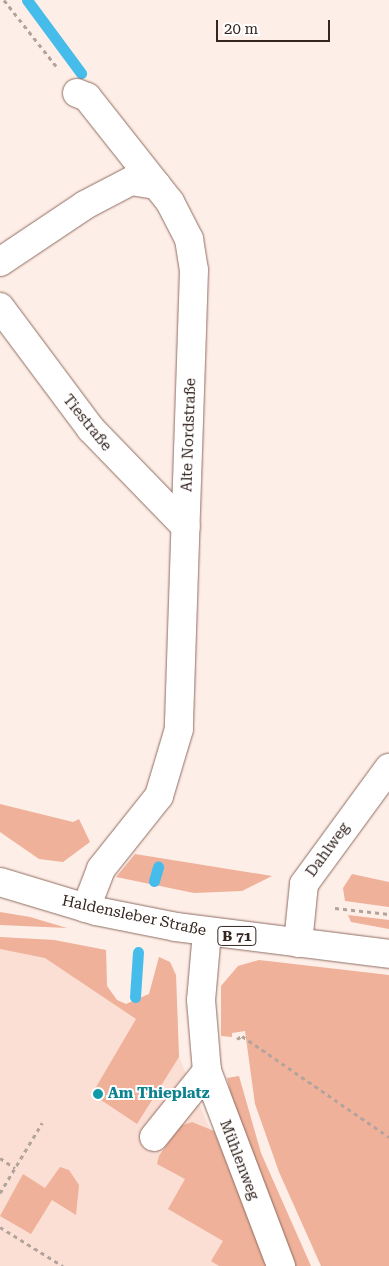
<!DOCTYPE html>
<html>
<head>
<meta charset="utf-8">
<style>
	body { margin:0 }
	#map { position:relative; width:389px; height:1266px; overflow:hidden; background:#feeee8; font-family:"Roboto Serif",serif }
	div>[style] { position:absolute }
	.built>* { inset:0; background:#fbded4 }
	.green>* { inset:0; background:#efb199 }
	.stream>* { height:11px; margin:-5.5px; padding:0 5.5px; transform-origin:5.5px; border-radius:5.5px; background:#45bce9 }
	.path>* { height:3px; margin-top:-1.5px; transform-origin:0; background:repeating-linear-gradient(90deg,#b3a39d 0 4px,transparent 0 8px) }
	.roads { filter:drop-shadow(0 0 1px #8f6d60) drop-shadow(0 0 1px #8f6d60) }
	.minor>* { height:28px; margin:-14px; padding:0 14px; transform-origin:14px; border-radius:14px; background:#fff }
	.major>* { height:28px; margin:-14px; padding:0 14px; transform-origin:14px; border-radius:14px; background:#fff }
	.dots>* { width:14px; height:14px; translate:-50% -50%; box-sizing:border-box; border:2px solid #fff; border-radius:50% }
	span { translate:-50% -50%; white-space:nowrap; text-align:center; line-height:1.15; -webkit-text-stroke:4px #fff; paint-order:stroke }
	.shield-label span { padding:1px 4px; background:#fff; border:1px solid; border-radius:4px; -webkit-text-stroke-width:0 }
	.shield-label { font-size:14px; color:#352621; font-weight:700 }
	.street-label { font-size:15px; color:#352621 }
	.culture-label { font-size:15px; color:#0d838f; font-weight:700 }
	.left { translate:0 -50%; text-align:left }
	.scale { position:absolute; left:216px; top:20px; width:114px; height:22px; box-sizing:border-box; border:2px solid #352621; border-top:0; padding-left:6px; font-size:15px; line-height:18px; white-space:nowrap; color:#352621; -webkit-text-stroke:4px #fff; paint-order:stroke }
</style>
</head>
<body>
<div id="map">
	<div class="built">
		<div style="clip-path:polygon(0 937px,54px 940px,106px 950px,107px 986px,117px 1000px,126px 1004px,149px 994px,159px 957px,170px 962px,176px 975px,179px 1057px,269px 1266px,0 1266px)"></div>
	</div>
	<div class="green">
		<div style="clip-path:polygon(0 804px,73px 822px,79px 819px,90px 842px,63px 862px,39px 859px,0 832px)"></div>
		<div style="clip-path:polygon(135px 854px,272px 876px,242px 891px,194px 893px,116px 877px)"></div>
		<div style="clip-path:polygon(352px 874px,389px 882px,389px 907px,345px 901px,343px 888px)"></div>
		<div style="clip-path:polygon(0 912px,30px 917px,67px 928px,0 925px)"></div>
		<div style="clip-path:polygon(348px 915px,389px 920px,389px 929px,351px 922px)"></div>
		<div style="clip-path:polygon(0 937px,54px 940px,106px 950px,107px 986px,117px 1000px,126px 1004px,149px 994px,159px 957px,170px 962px,176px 975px,179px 1057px,137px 1124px,92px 1094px,136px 1019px,45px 958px,0 949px)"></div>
		<div style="clip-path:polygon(259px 960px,389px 975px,389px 1266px,321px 1266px,279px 1172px,255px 1104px,245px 1031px,232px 1033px,232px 1037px,221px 1036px,221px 986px,238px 966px)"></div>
		<div style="clip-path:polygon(239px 1076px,261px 1153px,311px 1266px,293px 1266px,237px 1122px,227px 1078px)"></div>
		<div style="clip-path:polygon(192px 1122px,214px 1131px,269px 1266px,219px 1266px,211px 1261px,223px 1241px,168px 1209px,185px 1179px,157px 1164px,159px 1156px,180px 1126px)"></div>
		<div style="clip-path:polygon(60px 1167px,69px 1170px,79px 1185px,76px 1215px,52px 1200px,31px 1234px,0 1216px,23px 1174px,45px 1188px)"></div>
	</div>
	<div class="stream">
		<div style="left:27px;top:0;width:91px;rotate:53.5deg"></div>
		<div style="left:154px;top:881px;width:15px;rotate:-74deg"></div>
		<div style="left:135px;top:997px;width:45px;rotate:-86.2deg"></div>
	</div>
	<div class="path">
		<div style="left:4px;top:0;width:85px;rotate:51.7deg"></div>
		<div style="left:335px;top:908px;width:54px;rotate:6.3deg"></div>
		<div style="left:237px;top:1039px;width:6px;rotate:-31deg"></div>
		<div style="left:242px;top:1036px;width:178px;rotate:34.5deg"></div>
		<div style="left:0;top:1158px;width:18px;rotate:34deg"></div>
		<div style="left:0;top:1193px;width:82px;rotate:-59deg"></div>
		<div style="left:0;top:1227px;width:74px;rotate:31.8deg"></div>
	</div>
	<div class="roads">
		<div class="minor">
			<div style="left:77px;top:93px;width:11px;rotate:22deg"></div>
			<div style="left:87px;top:97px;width:134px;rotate:51.7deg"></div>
			<div style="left:170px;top:202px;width:42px;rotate:62.8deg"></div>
			<div style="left:189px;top:239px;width:31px;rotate:81deg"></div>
			<div style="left:194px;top:270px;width:459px;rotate:91.9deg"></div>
			<div style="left:179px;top:729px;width:70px;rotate:106.6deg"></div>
			<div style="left:159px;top:796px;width:93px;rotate:128.5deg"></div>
			<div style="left:101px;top:869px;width:42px;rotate:111deg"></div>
			<div style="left:0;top:262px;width:102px;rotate:-33.8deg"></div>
			<div style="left:85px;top:205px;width:52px;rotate:-27.6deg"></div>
			<div style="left:131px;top:181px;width:26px;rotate:9deg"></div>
			<div style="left:0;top:307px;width:152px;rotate:53.3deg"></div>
			<div style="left:91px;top:429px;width:136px;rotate:45.9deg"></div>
			<div style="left:207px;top:932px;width:68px;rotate:95deg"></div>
			<div style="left:201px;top:1000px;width:71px;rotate:85.2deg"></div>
			<div style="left:207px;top:1071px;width:209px;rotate:69.2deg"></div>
			<div style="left:298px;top:943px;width:59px;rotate:-84.2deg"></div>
			<div style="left:304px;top:884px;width:144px;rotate:-53.8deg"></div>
			<div style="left:154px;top:1137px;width:85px;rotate:-51.2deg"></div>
		</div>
		<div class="major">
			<div style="left:0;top:882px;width:100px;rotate:16.8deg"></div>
			<div style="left:96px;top:911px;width:82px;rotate:11.3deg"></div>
			<div style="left:176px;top:927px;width:215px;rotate:7.2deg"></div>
		</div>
	</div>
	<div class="dots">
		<div style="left:98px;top:1094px;background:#0f9aa8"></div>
	</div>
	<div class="shield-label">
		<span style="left:237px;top:936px">B 71</span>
	</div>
	<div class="street-label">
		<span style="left:87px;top:423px;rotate:51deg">Tiestraße</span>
		<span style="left:189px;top:435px;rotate:-88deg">Alte Nordstraße</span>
		<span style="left:328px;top:850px;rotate:-54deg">Dahlweg</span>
		<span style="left:134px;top:916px;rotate:12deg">Haldensleber Straße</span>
		<span style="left:239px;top:1160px;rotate:69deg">Mühlenweg</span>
	</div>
	<div class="culture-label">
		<span class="left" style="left:108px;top:1094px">Am Thieplatz</span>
	</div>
	<div class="scale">20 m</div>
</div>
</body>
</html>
